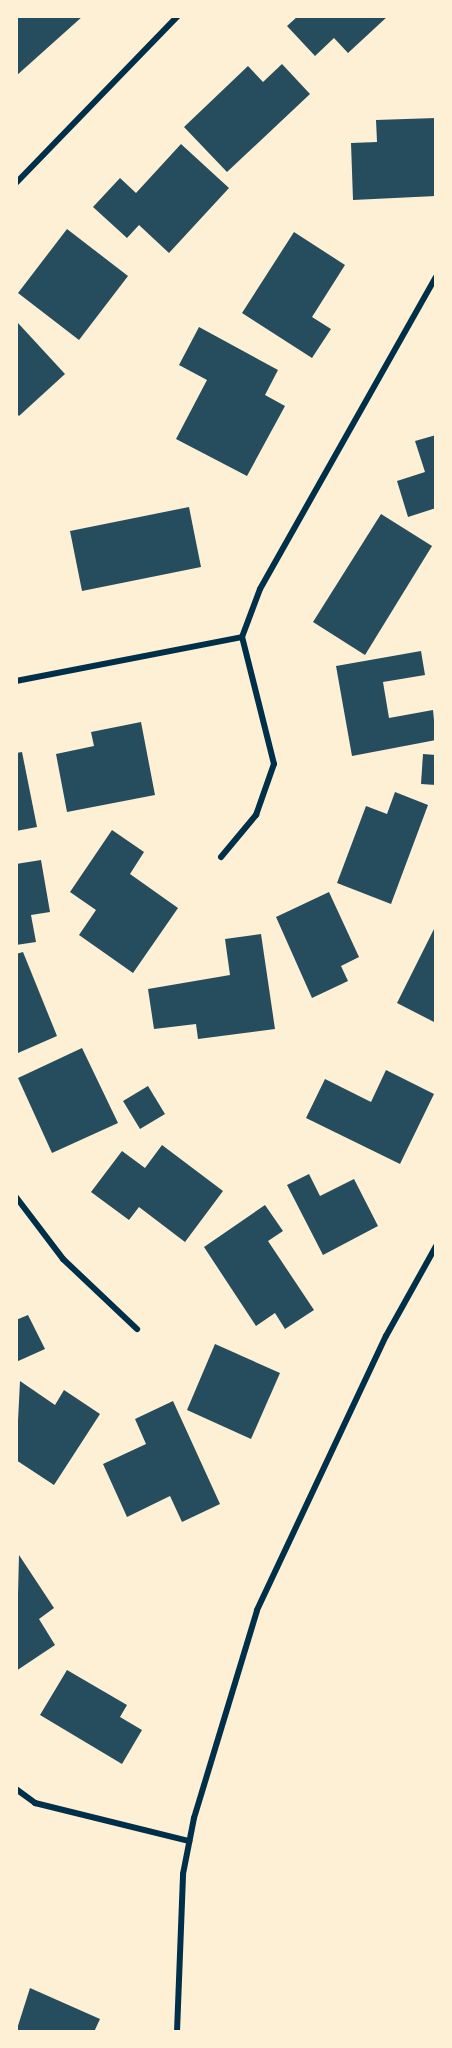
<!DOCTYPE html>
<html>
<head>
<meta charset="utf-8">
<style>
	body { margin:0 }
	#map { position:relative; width:452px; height:2048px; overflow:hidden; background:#fdf0d5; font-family:Spectral,serif }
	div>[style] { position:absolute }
	.building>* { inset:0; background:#264d5e }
	.minor>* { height:6px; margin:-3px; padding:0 3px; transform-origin:3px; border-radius:3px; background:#003049 }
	span { translate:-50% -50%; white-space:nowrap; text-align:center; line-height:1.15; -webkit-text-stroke:4.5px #fdf0d5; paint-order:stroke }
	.frame { position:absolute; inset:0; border:18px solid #fdf0d5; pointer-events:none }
</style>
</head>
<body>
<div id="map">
	<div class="building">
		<div style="clip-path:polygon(16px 16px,83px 16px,16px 76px)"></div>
		<div style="clip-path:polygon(298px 16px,388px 16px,348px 53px,334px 38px,315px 56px,287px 26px)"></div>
		<div style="clip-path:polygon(282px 64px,310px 94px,227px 172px,184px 127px,248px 66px,263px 82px)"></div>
		<div style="clip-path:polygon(436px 118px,436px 196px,353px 200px,351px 143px,377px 142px,376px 120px)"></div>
		<div style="clip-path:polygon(181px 144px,229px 188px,169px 253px,139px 225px,127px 238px,93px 207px,120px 178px,136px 193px)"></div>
		<div style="clip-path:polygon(67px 229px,128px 276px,79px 340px,18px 293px)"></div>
		<div style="clip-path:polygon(294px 232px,345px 265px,312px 317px,331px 329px,312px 358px,242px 313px)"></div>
		<div style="clip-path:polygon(18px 323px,65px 374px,19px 416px,16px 413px)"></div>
		<div style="clip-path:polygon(199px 327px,278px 370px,265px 395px,285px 406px,247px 476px,176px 439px,207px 380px,179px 365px)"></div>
		<div style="clip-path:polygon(436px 435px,436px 508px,408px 517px,397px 481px,425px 472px,415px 441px)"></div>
		<div style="clip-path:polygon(189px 507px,201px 567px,82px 591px,70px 531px)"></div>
		<div style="clip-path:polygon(381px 514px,432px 546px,365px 655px,313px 622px)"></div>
		<div style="clip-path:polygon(421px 651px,425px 675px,383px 682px,389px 718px,433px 710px,436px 740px,352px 756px,336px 666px)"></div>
		<div style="clip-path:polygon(141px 722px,155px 795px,67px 812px,56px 754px,94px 746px,91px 732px)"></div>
		<div style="clip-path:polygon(22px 752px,37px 827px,16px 831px,16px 753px)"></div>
		<div style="clip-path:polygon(423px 754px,436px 755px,436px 785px,421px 784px)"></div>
		<div style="clip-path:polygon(395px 792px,428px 805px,391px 904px,337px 883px,366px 806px,387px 814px)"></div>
		<div style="clip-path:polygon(112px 830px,144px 852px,130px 874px,178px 908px,133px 973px,79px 935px,96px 910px,70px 892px)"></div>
		<div style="clip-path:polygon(41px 860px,50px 912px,31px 915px,36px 942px,16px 945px,16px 864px)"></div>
		<div style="clip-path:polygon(329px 892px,359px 957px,341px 966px,348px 981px,312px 998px,276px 917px)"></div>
		<div style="clip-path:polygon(436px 925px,436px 1023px,397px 1003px)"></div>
		<div style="clip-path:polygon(261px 934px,275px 1029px,198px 1039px,196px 1024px,154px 1029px,148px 989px,230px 975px,225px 939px)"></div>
		<div style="clip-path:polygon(23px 952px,57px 1036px,18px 1053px,16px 954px)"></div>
		<div style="clip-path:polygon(82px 1048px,118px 1123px,52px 1153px,18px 1078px)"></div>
		<div style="clip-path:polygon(386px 1070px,434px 1094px,400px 1164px,306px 1118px,325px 1079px,371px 1102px)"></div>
		<div style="clip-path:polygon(148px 1086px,165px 1114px,140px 1129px,123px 1101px)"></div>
		<div style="clip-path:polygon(162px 1145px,223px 1191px,185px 1242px,139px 1207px,129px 1220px,91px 1192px,122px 1151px,145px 1168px)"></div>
		<div style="clip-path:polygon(309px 1174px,320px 1196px,354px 1179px,378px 1226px,323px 1255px,287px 1185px)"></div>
		<div style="clip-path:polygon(265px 1205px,283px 1231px,268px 1241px,314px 1310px,285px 1329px,275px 1313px,256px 1326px,204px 1247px)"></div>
		<div style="clip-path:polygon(28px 1315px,45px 1349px,16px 1362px,16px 1320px)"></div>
		<div style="clip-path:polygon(215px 1344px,280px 1373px,251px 1439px,187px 1410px)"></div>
		<div style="clip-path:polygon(20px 1381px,55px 1405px,64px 1390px,100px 1414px,54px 1485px,16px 1460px)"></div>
		<div style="clip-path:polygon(173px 1401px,220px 1504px,182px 1522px,170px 1496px,127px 1517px,103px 1464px,146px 1444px,135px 1419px)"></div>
		<div style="clip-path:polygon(19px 1555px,54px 1608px,39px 1619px,55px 1645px,16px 1671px)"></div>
		<div style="clip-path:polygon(67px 1670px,127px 1705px,120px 1717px,142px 1730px,122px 1764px,40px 1715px)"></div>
		<div style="clip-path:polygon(30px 1988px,100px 2019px,94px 2032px,16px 2032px)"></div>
	</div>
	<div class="minor">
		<div style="left:16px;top:183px;width:233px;rotate:-45.9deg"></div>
		<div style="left:16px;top:681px;width:230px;rotate:-11deg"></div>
		<div style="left:242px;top:637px;width:51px;rotate:-69.4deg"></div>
		<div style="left:260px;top:589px;width:358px;rotate:-60.6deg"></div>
		<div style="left:221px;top:857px;width:55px;rotate:-50.2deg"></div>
		<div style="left:256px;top:815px;width:54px;rotate:-70.6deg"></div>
		<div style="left:274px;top:764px;width:131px;rotate:-104.1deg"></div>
		<div style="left:16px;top:1197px;width:78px;rotate:52.8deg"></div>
		<div style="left:63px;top:1259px;width:102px;rotate:43.4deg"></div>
		<div style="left:16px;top:1789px;width:24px;rotate:36deg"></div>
		<div style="left:35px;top:1803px;width:159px;rotate:13.9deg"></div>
		<div style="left:177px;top:2032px;width:158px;rotate:-87.8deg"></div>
		<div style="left:183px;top:1874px;width:57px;rotate:-78.9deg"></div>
		<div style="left:194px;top:1818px;width:217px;rotate:-73.1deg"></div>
		<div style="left:257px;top:1610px;width:303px;rotate:-64.8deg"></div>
		<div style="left:386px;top:1336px;width:103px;rotate:-60.9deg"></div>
	</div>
	<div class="frame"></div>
</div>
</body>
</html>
